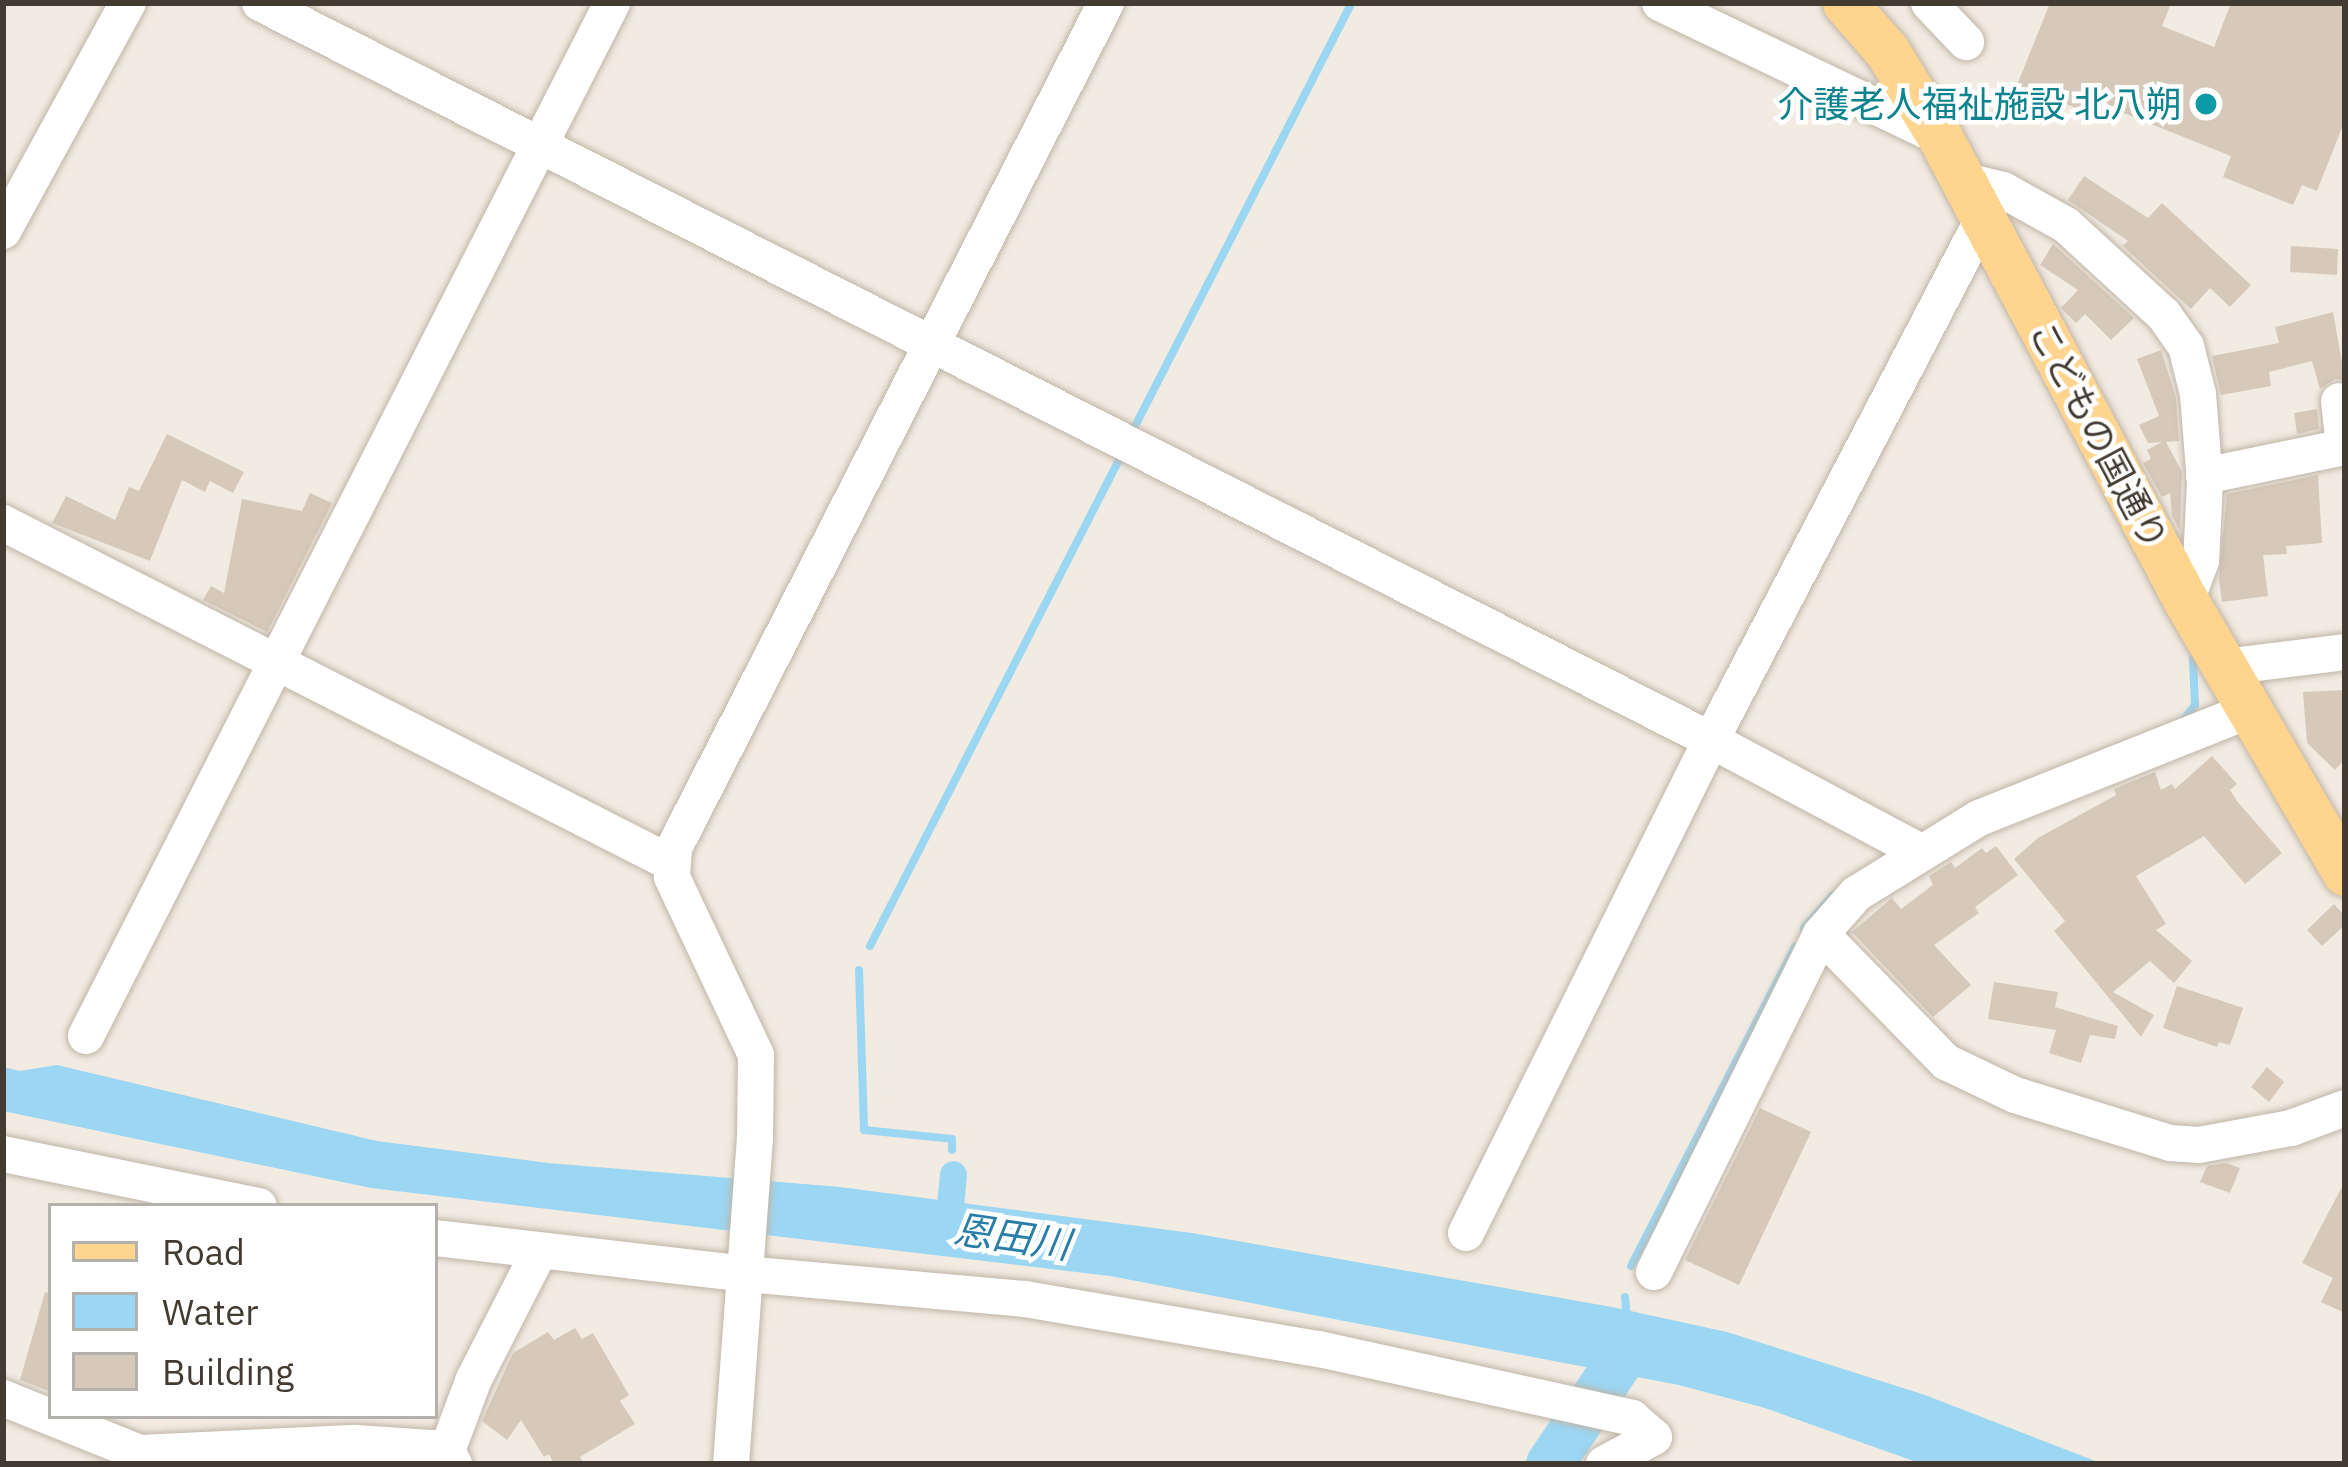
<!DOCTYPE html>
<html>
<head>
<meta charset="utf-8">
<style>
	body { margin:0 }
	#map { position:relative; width:2348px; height:1467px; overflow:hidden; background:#f2ebe2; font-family:"IBM Plex Sans","Noto Sans JP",sans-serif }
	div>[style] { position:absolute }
	.water>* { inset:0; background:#9bd6f2 }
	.stream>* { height:8px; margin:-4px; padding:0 4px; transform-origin:4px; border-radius:4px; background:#9bd6f2 }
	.canal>* { height:27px; margin:-13.5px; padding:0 13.5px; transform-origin:13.5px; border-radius:13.5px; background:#9bd6f2 }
	.river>* { height:48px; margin:-24px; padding:0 24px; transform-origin:24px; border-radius:24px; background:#9bd6f2 }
	.building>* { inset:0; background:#d6c9ba }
	.roads { filter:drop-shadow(0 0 3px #c0b5a7) drop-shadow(0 0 3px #c0b5a7) }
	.minor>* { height:36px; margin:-18px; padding:0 18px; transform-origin:18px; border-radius:18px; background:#fff }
	.major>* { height:45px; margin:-22.5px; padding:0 22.5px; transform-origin:22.5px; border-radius:22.5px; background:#ffd48e }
	.dots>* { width:33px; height:33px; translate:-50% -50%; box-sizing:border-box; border:6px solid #fff; border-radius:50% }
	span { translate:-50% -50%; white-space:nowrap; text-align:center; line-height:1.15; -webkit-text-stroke:9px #fff; paint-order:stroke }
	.culture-label { font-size:36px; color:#0d838f }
	.right { translate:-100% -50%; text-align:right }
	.street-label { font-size:36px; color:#433b32 }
	.water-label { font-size:39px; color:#297ea9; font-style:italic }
	.frame { position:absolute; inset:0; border:6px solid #433b32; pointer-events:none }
	.legend { position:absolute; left:48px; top:1203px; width:390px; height:216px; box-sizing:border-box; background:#fff; border:3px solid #b4b1ad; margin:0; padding:15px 21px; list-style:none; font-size:36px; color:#433b32 }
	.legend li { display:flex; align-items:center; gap:24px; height:60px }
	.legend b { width:60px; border:3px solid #b4b1ad }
</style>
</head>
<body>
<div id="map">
	<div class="water">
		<div style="clip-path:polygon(57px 1065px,377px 1141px,548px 1163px,840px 1187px,1192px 1233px,1612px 1307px,1727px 1332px,1925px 1395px,2103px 1464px,1922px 1464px,1765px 1408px,1679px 1385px,1110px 1276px,371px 1188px,3px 1111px,3px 1067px,20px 1071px)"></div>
	</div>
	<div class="stream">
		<div style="left:1131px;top:434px;width:484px;rotate:-62.9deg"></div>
		<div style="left:2185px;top:718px;width:16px;rotate:-52deg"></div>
		<div style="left:2195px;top:705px;width:46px;rotate:-92.5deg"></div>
		<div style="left:1804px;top:928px;width:44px;rotate:-48.7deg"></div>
		<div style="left:870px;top:946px;width:555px;rotate:-62.88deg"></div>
		<div style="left:859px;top:970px;width:160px;rotate:88.2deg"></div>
		<div style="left:864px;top:1130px;width:88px;rotate:5.8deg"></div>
		<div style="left:952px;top:1139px;width:11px;rotate:90deg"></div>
		<div style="left:1631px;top:1266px;width:359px;rotate:-62.8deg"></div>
		<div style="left:1625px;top:1297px;width:23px;rotate:85deg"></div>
	</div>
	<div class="canal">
		<div style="left:948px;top:1227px;width:53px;rotate:-84.6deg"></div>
	</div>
	<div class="river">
		<div style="left:1550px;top:1464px;width:143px;rotate:-55.9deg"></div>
	</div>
	<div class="building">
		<div style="clip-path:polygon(2050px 3px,2171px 3px,2162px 26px,2214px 47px,2231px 3px,2345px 3px,2345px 120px,2317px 191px,2302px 185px,2293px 205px,2223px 177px,2231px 156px,2111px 108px,2107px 120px,2017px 85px)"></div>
		<div style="clip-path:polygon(2084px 176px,2148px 218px,2162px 203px,2251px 285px,2230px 307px,2210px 288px,2191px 309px,2123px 246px,2128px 241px,2068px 200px)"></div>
		<div style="clip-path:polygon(2053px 244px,2134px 318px,2111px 340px,2085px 314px,2076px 323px,2061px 308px,2078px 290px,2040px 265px)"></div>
		<div style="clip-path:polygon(2291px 246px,2338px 249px,2337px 275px,2290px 272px)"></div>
		<div style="clip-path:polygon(2333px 312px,2345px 380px,2335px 379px,2320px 389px,2312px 361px,2269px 372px,2271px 386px,2221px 395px,2212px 356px,2279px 343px,2275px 327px)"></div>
		<div style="clip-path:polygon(2161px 350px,2176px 398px,2179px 441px,2166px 442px,2182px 472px,2180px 530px,2172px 516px,2170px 493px,2162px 497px,2143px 463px,2151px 459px,2147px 450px,2162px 442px,2148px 443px,2139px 425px,2159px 416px,2137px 359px)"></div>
		<div style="clip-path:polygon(2317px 409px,2319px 429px,2297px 434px,2294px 413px)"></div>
		<div style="clip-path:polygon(167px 434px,244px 472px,233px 493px,210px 481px,205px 492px,182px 480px,150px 561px,52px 523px,66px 496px,115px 520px,129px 487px,139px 491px)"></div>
		<div style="clip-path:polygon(2318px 475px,2322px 543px,2286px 546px,2287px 554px,2263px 555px,2268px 596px,2222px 602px,2219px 578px,2227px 494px)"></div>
		<div style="clip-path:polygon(310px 493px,332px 503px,267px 632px,203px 600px,211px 586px,224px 593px,242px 499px,302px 511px)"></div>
		<div style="clip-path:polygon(2345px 690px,2345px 759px,2335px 770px,2307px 743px,2303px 692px)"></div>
		<div style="clip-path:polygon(2212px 756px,2237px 784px,2230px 790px,2237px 801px,2282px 853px,2245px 884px,2204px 836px,2136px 876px,2166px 924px,2156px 930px,2192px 961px,2174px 983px,2150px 961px,2113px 992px,2154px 1015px,2141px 1037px,2054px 931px,2065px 921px,2014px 859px,2038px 838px,2116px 795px,2114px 789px,2155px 772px,2161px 790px,2172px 784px,2175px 789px)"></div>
		<div style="clip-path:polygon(1996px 846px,2018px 875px,1975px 907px,1979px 913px,1934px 945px,1971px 985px,1933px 1017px,1852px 932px,1892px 898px,1901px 909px,1933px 885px,1929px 876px,1951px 862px,1955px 868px,1982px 848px,1986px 853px)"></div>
		<div style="clip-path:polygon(2334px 904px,2345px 916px,2345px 925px,2322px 946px,2307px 930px)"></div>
		<div style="clip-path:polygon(1994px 982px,2058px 992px,2055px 1007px,2118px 1026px,2115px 1039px,2090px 1035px,2081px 1063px,2049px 1053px,2056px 1030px,1988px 1019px)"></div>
		<div style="clip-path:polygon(2177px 986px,2243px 1008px,2230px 1045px,2219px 1042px,2217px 1047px,2163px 1028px)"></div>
		<div style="clip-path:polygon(2267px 1067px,2284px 1082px,2269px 1102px,2251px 1087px)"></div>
		<div style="clip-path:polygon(1760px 1108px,1811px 1132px,1739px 1285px,1685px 1260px)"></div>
		<div style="clip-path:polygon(2226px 1163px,2240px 1168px,2230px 1193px,2200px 1182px,2207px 1166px)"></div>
		<div style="clip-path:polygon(2345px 1181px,2345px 1313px,2321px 1302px,2333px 1278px,2302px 1263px)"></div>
		<div style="clip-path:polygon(45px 1292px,51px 1293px,51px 1392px,20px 1380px)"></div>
		<div style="clip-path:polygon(575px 1328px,582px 1339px,593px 1333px,629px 1395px,620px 1401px,635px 1424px,580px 1457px,584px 1464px,554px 1464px,549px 1454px,544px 1457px,521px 1420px,507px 1440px,482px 1421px,513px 1353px,548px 1332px,554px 1340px)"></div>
	</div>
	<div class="roads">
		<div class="minor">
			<div style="left:260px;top:3px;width:1627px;rotate:26.93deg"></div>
			<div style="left:1711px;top:740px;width:236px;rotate:28.1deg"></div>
			<div style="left:1660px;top:3px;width:310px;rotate:25.6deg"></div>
			<div style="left:1929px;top:3px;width:54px;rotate:46.5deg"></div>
			<div style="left:1962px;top:180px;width:42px;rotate:13.7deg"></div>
			<div style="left:2003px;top:190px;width:72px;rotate:29.1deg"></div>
			<div style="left:2066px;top:225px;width:133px;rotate:42.6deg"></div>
			<div style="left:2164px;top:315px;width:38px;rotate:55deg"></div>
			<div style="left:2186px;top:346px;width:49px;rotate:76deg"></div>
			<div style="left:2198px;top:394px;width:89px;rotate:85.5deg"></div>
			<div style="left:2205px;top:483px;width:78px;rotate:92.9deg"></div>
			<div style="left:2201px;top:561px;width:43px;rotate:110.6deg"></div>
			<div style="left:3px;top:231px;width:260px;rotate:-61.3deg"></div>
			<div style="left:2204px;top:476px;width:143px;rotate:-11.7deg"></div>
			<div style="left:2344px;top:447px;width:46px;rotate:-96.2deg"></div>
			<div style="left:3px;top:523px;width:750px;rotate:26.98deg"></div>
			<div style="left:2225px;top:667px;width:121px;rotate:-7.1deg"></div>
			<div style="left:1821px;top:934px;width:179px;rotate:45.7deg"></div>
			<div style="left:1946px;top:1062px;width:76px;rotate:25.6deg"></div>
			<div style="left:2015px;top:1095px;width:162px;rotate:17.2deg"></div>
			<div style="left:2170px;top:1143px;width:29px;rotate:4deg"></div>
			<div style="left:2199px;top:1145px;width:94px;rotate:-10.5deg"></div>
			<div style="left:2291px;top:1128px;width:58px;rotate:-20.3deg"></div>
			<div style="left:86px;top:1036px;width:1159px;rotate:-63.01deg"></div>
			<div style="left:3px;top:1154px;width:261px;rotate:11.5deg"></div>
			<div style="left:1466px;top:1233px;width:551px;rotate:-63.57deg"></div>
			<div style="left:1711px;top:740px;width:590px;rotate:-62.44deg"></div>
			<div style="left:435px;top:1238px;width:312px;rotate:6.6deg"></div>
			<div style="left:745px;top:1274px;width:281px;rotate:5.1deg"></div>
			<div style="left:1025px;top:1299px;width:298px;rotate:9.7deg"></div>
			<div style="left:1319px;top:1349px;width:321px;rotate:12.4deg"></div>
			<div style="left:1632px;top:1418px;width:29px;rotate:41deg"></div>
			<div style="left:1654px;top:1437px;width:57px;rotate:151.6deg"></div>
			<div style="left:1654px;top:1272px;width:377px;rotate:-63.7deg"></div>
			<div style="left:1821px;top:934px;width:53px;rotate:-48.8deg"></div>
			<div style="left:1856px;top:894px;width:145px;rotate:-31.7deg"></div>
			<div style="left:1979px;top:818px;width:289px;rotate:-21.7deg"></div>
			<div style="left:3px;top:1398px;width:148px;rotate:21.9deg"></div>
			<div style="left:140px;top:1453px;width:216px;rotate:-2.7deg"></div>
			<div style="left:356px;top:1443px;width:90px;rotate:3.8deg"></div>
			<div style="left:446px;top:1449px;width:17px;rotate:62deg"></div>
			<div style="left:442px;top:1464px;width:91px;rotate:-69.4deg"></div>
			<div style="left:474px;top:1379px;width:143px;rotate:-62.9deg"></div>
			<div style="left:731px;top:1464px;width:327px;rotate:-85.8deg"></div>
			<div style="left:755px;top:1138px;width:83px;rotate:-89.3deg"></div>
			<div style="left:756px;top:1055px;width:197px;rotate:-115.3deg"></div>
			<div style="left:672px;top:877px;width:29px;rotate:-86deg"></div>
			<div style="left:674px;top:848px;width:949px;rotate:-62.92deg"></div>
		</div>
		<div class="major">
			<div style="left:1845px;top:3px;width:64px;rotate:48.8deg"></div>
			<div style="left:1887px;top:51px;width:101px;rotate:58.4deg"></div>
			<div style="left:1940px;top:137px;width:525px;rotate:62.07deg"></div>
			<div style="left:2186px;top:601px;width:315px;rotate:59.7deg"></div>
		</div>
	</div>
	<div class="dots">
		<div style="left:2206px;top:104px;background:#0f9aa8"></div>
	</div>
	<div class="culture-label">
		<span class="right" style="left:2182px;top:104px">介護老人福祉施設 北八朔</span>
	</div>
	<div class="street-label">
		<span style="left:2099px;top:435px;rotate:62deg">こどもの国通り</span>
	</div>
	<div class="water-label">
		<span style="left:1012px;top:1237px;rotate:8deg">恩田川</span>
	</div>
	<div class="frame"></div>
	<ul class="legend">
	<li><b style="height:15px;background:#ffd48e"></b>Road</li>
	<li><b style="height:33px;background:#9bd6f2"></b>Water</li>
	<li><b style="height:33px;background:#d6c9ba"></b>Building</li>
	</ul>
</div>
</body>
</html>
